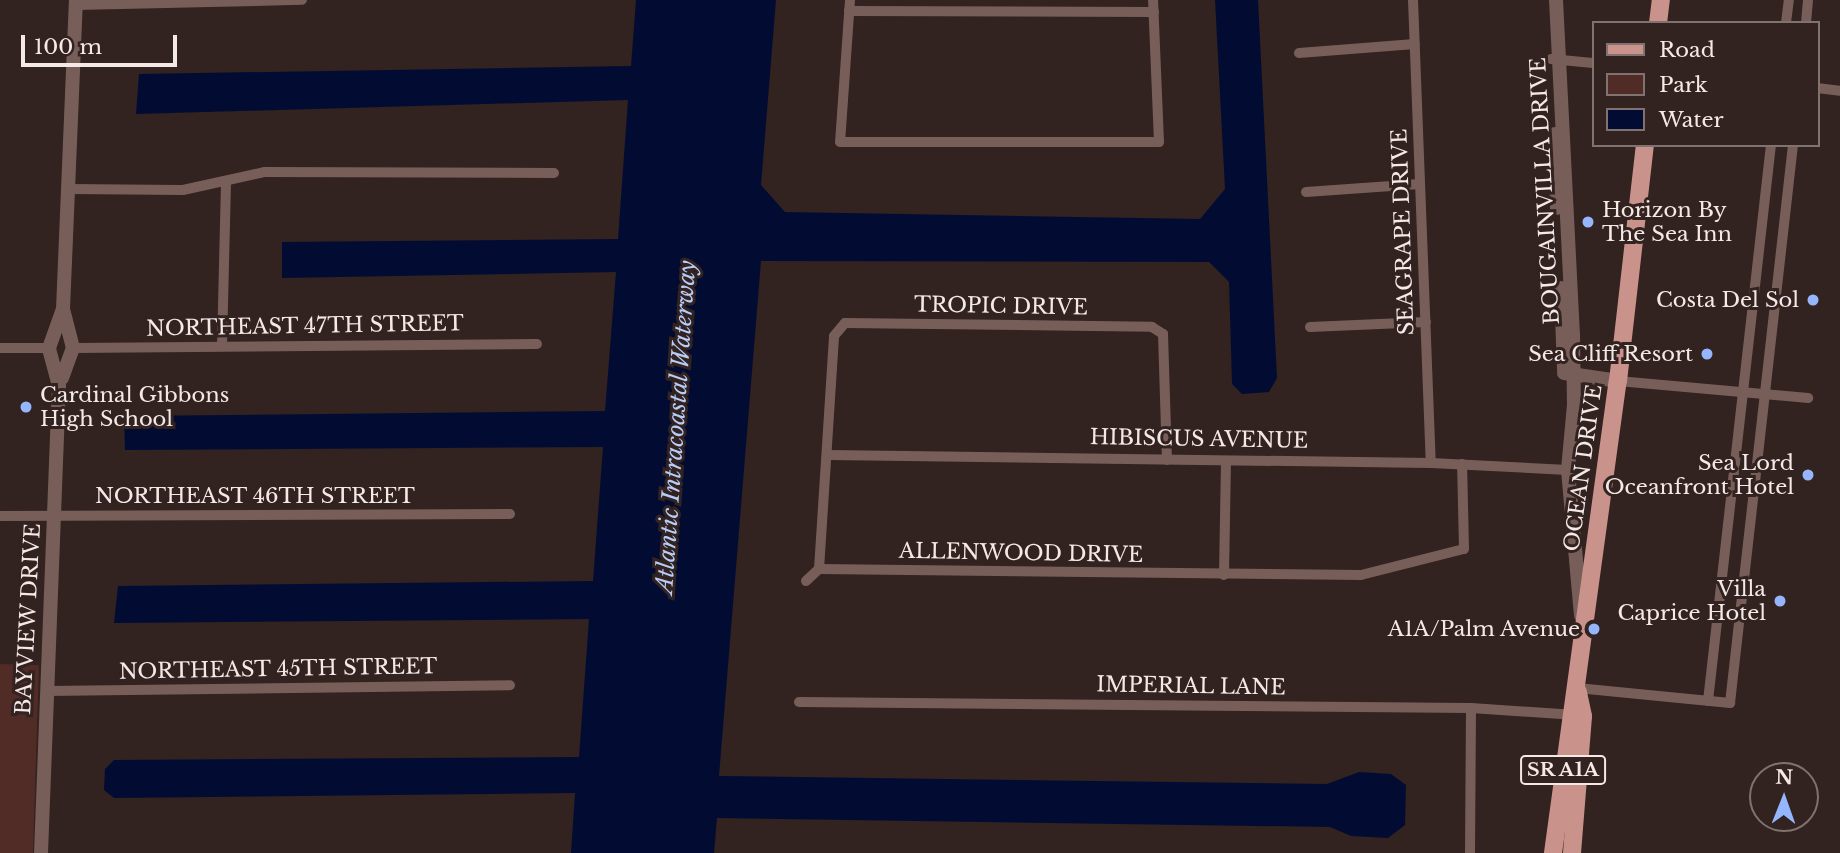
<!DOCTYPE html>
<html>
<head>
<meta charset="utf-8">
<style>
	body { margin:0 }
	#map { position:relative; width:1840px; height:853px; overflow:hidden; background:#322220; font-family:"Libre Baskerville",serif }
	div>[style] { position:absolute }
	.green>* { inset:0; background:#512b25 }
	.water>* { inset:0; background:#020c33 }
	.minor>* { height:10px; margin:-5px; padding:0 5px; transform-origin:5px; border-radius:5px; background:#785e59 }
	.tertiary>* { height:14px; margin:-7px; padding:0 7px; transform-origin:7px; border-radius:7px; background:#785e59 }
	.primary>* { height:18px; margin:-9px; padding:0 9px; transform-origin:9px; border-radius:9px; background:#c9938b }
	.dots>* { width:19px; height:19px; translate:-50% -50%; box-sizing:border-box; border:4px solid #322220; border-radius:50% }
	span { translate:-50% -50%; white-space:nowrap; text-align:center; line-height:1.15; -webkit-text-stroke:6px #322220; paint-order:stroke }
	.shield-label span { padding:2px 5px; background:#322220; border:2px solid; border-radius:5px; -webkit-text-stroke-width:0 }
	.shield-label { font-size:19px; color:#f4e9e7; font-weight:700 }
	.street-label { font-size:21px; color:#f4e9e7 }
	.poi-label { font-size:21px; color:#f4e9e7 }
	.left { translate:0 -50%; text-align:left }
	.right { translate:-100% -50%; text-align:right }
	.water-label { font-size:23px; color:#b7cdf8; font-style:italic }
	.legend { position:absolute; left:1592px; top:21px; width:228px; height:126px; box-sizing:border-box; background:#322220; border:2px solid #807270; margin:0; padding:9px 12px; list-style:none; font-size:21px; color:#f4e9e7 }
	.legend li { display:flex; align-items:center; gap:14px; height:35px }
	.legend b { width:35px; border:2px solid #807270 }
	.north { position:absolute; left:1749px; top:762px; width:70px; height:70px; box-sizing:border-box; background:#322220; border:2px solid #807270; border-radius:50%; rotate:1deg; font-size:19px; font-weight:700; line-height:28px; text-align:center; color:#f4e9e7 }
	.north::after { content:''; display:block; margin:auto; width:24px; height:32px; background:#95b6fd; clip-path:polygon(50% 0,100% 100%,50% 72%,0 100%) }
	.scale { position:absolute; left:21px; top:35px; width:156px; height:32px; box-sizing:border-box; border:4px solid #f4e9e7; border-top:0; padding-left:9px; font-size:21px; line-height:24px; white-space:nowrap; color:#f4e9e7; -webkit-text-stroke:5px #322220; paint-order:stroke }
</style>
</head>
<body>
<div id="map">
	<div class="green">
		<div style="clip-path:polygon(0 664px,39px 665px,33px 853px,0 853px)"></div>
	</div>
	<div class="water">
		<div style="clip-path:polygon(636px 0,776px 0,761px 185px,785px 212px,1200px 219px,1225px 189px,1215px 0,1258px 0,1277px 378px,1269px 392px,1242px 394px,1232px 384px,1229px 282px,1209px 262px,761px 261px,719px 776px,1327px 784px,1359px 772px,1391px 774px,1406px 785px,1405px 825px,1388px 838px,1351px 836px,1330px 827px,717px 818px,714px 853px,571px 853px,575px 793px,114px 798px,104px 790px,105px 769px,114px 760px,579px 757px,589px 619px,114px 623px,118px 586px,593px 581px,603px 447px,125px 450px,124px 416px,605px 411px,616px 272px,282px 278px,282px 242px,618px 239px,628px 100px,136px 114px,139px 74px,631px 66px)"></div>
	</div>
	<div class="minor">
		<div style="left:850px;top:0;width:142px;rotate:94deg"></div>
		<div style="left:840px;top:142px;width:319px"></div>
		<div style="left:1159px;top:142px;width:142px;rotate:-92.4deg"></div>
		<div style="left:1413px;top:0;width:463px;rotate:87.8deg"></div>
		<div style="left:76px;top:5px;width:226px;rotate:-1.3deg"></div>
		<div style="left:849px;top:11px;width:305px;rotate:0.2deg"></div>
		<div style="left:1786px;top:23px;width:23px;rotate:-83deg"></div>
		<div style="left:1806px;top:23px;width:23px;rotate:-85deg"></div>
		<div style="left:1299px;top:53px;width:116px;rotate:-4.4deg"></div>
		<div style="left:1551px;top:59px;width:42px;rotate:5.4deg"></div>
		<div style="left:1817px;top:88px;width:23px;rotate:7deg"></div>
		<div style="left:68px;top:189px;width:115px;rotate:0.5deg"></div>
		<div style="left:183px;top:190px;width:84px;rotate:-12.4deg"></div>
		<div style="left:265px;top:172px;width:289px;rotate:0.2deg"></div>
		<div style="left:1306px;top:192px;width:114px;rotate:-4deg"></div>
		<div style="left:1310px;top:327px;width:116px;rotate:-2.5deg"></div>
		<div style="left:222px;top:346px;width:165px;rotate:-88.6deg"></div>
		<div style="left:0;top:348px;width:49px"></div>
		<div style="left:73px;top:348px;width:464px;rotate:-0.5deg"></div>
		<div style="left:1618px;top:381px;width:191px;rotate:5.1deg"></div>
		<div style="left:829px;top:455px;width:602px;rotate:0.76deg"></div>
		<div style="left:1431px;top:463px;width:137px;rotate:2.9deg"></div>
		<div style="left:0;top:516px;width:510px;rotate:-0.22deg"></div>
		<div style="left:819px;top:569px;width:233px;rotate:-86.3deg"></div>
		<div style="left:834px;top:336px;width:17px;rotate:-50deg"></div>
		<div style="left:845px;top:323px;width:307px;rotate:0.7deg"></div>
		<div style="left:1152px;top:327px;width:13px;rotate:32deg"></div>
		<div style="left:1163px;top:334px;width:126px;rotate:88.2deg"></div>
		<div style="left:1224px;top:575px;width:113px;rotate:-89deg"></div>
		<div style="left:806px;top:581px;width:18px;rotate:-43deg"></div>
		<div style="left:819px;top:569px;width:542px;rotate:0.63deg"></div>
		<div style="left:1361px;top:575px;width:106px;rotate:-14.2deg"></div>
		<div style="left:1464px;top:549px;width:85px;rotate:-91.3deg"></div>
		<div style="left:1577px;top:688px;width:154px;rotate:5.6deg"></div>
		<div style="left:1730px;top:703px;width:562px;rotate:-83.56deg"></div>
		<div style="left:46px;top:691px;width:464px;rotate:-0.7deg"></div>
		<div style="left:1708px;top:701px;width:560px;rotate:-83.54deg"></div>
		<div style="left:799px;top:702px;width:672px;rotate:0.51deg"></div>
		<div style="left:1471px;top:708px;width:105px;rotate:3.8deg"></div>
		<div style="left:1470px;top:853px;width:145px;rotate:-89.6deg"></div>
	</div>
	<div class="tertiary">
		<div style="left:1556px;top:0;width:335px;rotate:87.1deg"></div>
		<div style="left:1573px;top:335px;width:70px;rotate:89.2deg"></div>
		<div style="left:1574px;top:405px;width:65px;rotate:95.3deg"></div>
		<div style="left:1568px;top:470px;width:146px;rotate:84.9deg"></div>
		<div style="left:1555px;top:134px;width:74px;rotate:88.5deg"></div>
		<div style="left:1561px;top:288px;width:81px;rotate:87.9deg"></div>
		<div style="left:1564px;top:373px;width:55px;rotate:8.4deg"></div>
		<div style="left:62px;top:378px;width:32px;rotate:-70deg"></div>
		<div style="left:73px;top:348px;width:40px;rotate:-104.4deg"></div>
		<div style="left:63px;top:309px;width:309px;rotate:-87.6deg"></div>
		<div style="left:41px;top:853px;width:467px;rotate:-87.8deg"></div>
		<div style="left:59px;top:386px;width:39px;rotate:-105deg"></div>
		<div style="left:49px;top:348px;width:41px;rotate:-70.3deg"></div>
	</div>
	<div class="primary">
		<div style="left:1658px;top:23px;width:23px;rotate:-83deg"></div>
		<div style="left:1553px;top:853px;width:476px;rotate:-82.2deg"></div>
		<div style="left:1618px;top:381px;width:238px;rotate:-83.5deg"></div>
		<div style="left:1572px;top:853px;width:137px;rotate:-85.4deg"></div>
		<div style="left:1583px;top:716px;width:25px;rotate:-102deg"></div>
	</div>
	<div class="dots">
		<div style="left:1588px;top:222px;background:#95b6fd"></div>
		<div style="left:1813px;top:300px;background:#95b6fd"></div>
		<div style="left:1707px;top:354px;background:#95b6fd"></div>
		<div style="left:26px;top:407px;background:#95b6fd"></div>
		<div style="left:1808px;top:475px;background:#95b6fd"></div>
		<div style="left:1780px;top:601px;background:#95b6fd"></div>
		<div style="left:1594px;top:629px;background:#95b6fd"></div>
	</div>
	<div class="shield-label">
		<span style="left:1563px;top:770px">SR A1A</span>
	</div>
	<div class="street-label">
		<span style="left:1545px;top:191px;rotate:-93deg">BOUGAINVILLA DRIVE</span>
		<span style="left:1403px;top:232px;rotate:-92deg">SEAGRAPE DRIVE</span>
		<span style="left:1001px;top:306px;rotate:1deg">TROPIC DRIVE</span>
		<span style="left:305px;top:326px;rotate:-1deg">NORTHEAST 47TH STREET</span>
		<span style="left:1199px;top:439px;rotate:1deg">HIBISCUS AVENUE</span>
		<span style="left:1583px;top:468px;rotate:-82deg">OCEAN DRIVE</span>
		<span style="left:255px;top:496px">NORTHEAST 46TH STREET</span>
		<span style="left:1021px;top:553px;rotate:1deg">ALLENWOOD DRIVE</span>
		<span style="left:28px;top:619px;rotate:-87deg">BAYVIEW DRIVE</span>
		<span style="left:278px;top:669px;rotate:-1deg">NORTHEAST 45TH STREET</span>
		<span style="left:1191px;top:686px;rotate:1deg">IMPERIAL LANE</span>
	</div>
	<div class="poi-label">
		<span class="left" style="left:1602px;top:222px">Horizon By<br>The Sea Inn</span>
		<span class="right" style="left:1799px;top:300px">Costa Del Sol</span>
		<span class="right" style="left:1693px;top:354px">Sea Cliff Resort</span>
		<span class="left" style="left:40px;top:407px">Cardinal Gibbons<br>High School</span>
		<span class="right" style="left:1794px;top:475px">Sea Lord<br>Oceanfront Hotel</span>
		<span class="right" style="left:1766px;top:601px">Villa<br>Caprice Hotel</span>
		<span class="right" style="left:1580px;top:629px">A1A/Palm Avenue</span>
	</div>
	<div class="water-label">
		<span style="left:676px;top:427px;rotate:-86deg">Atlantic Intracoastal Waterway</span>
	</div>
	<ul class="legend">
	<li><b style="height:9px;background:#c9938b"></b>Road</li>
	<li><b style="height:19px;background:#512b25"></b>Park</li>
	<li><b style="height:19px;background:#020c33"></b>Water</li>
	</ul>
	<div class="north">N</div>
	<div class="scale">100 m</div>
</div>
</body>
</html>
